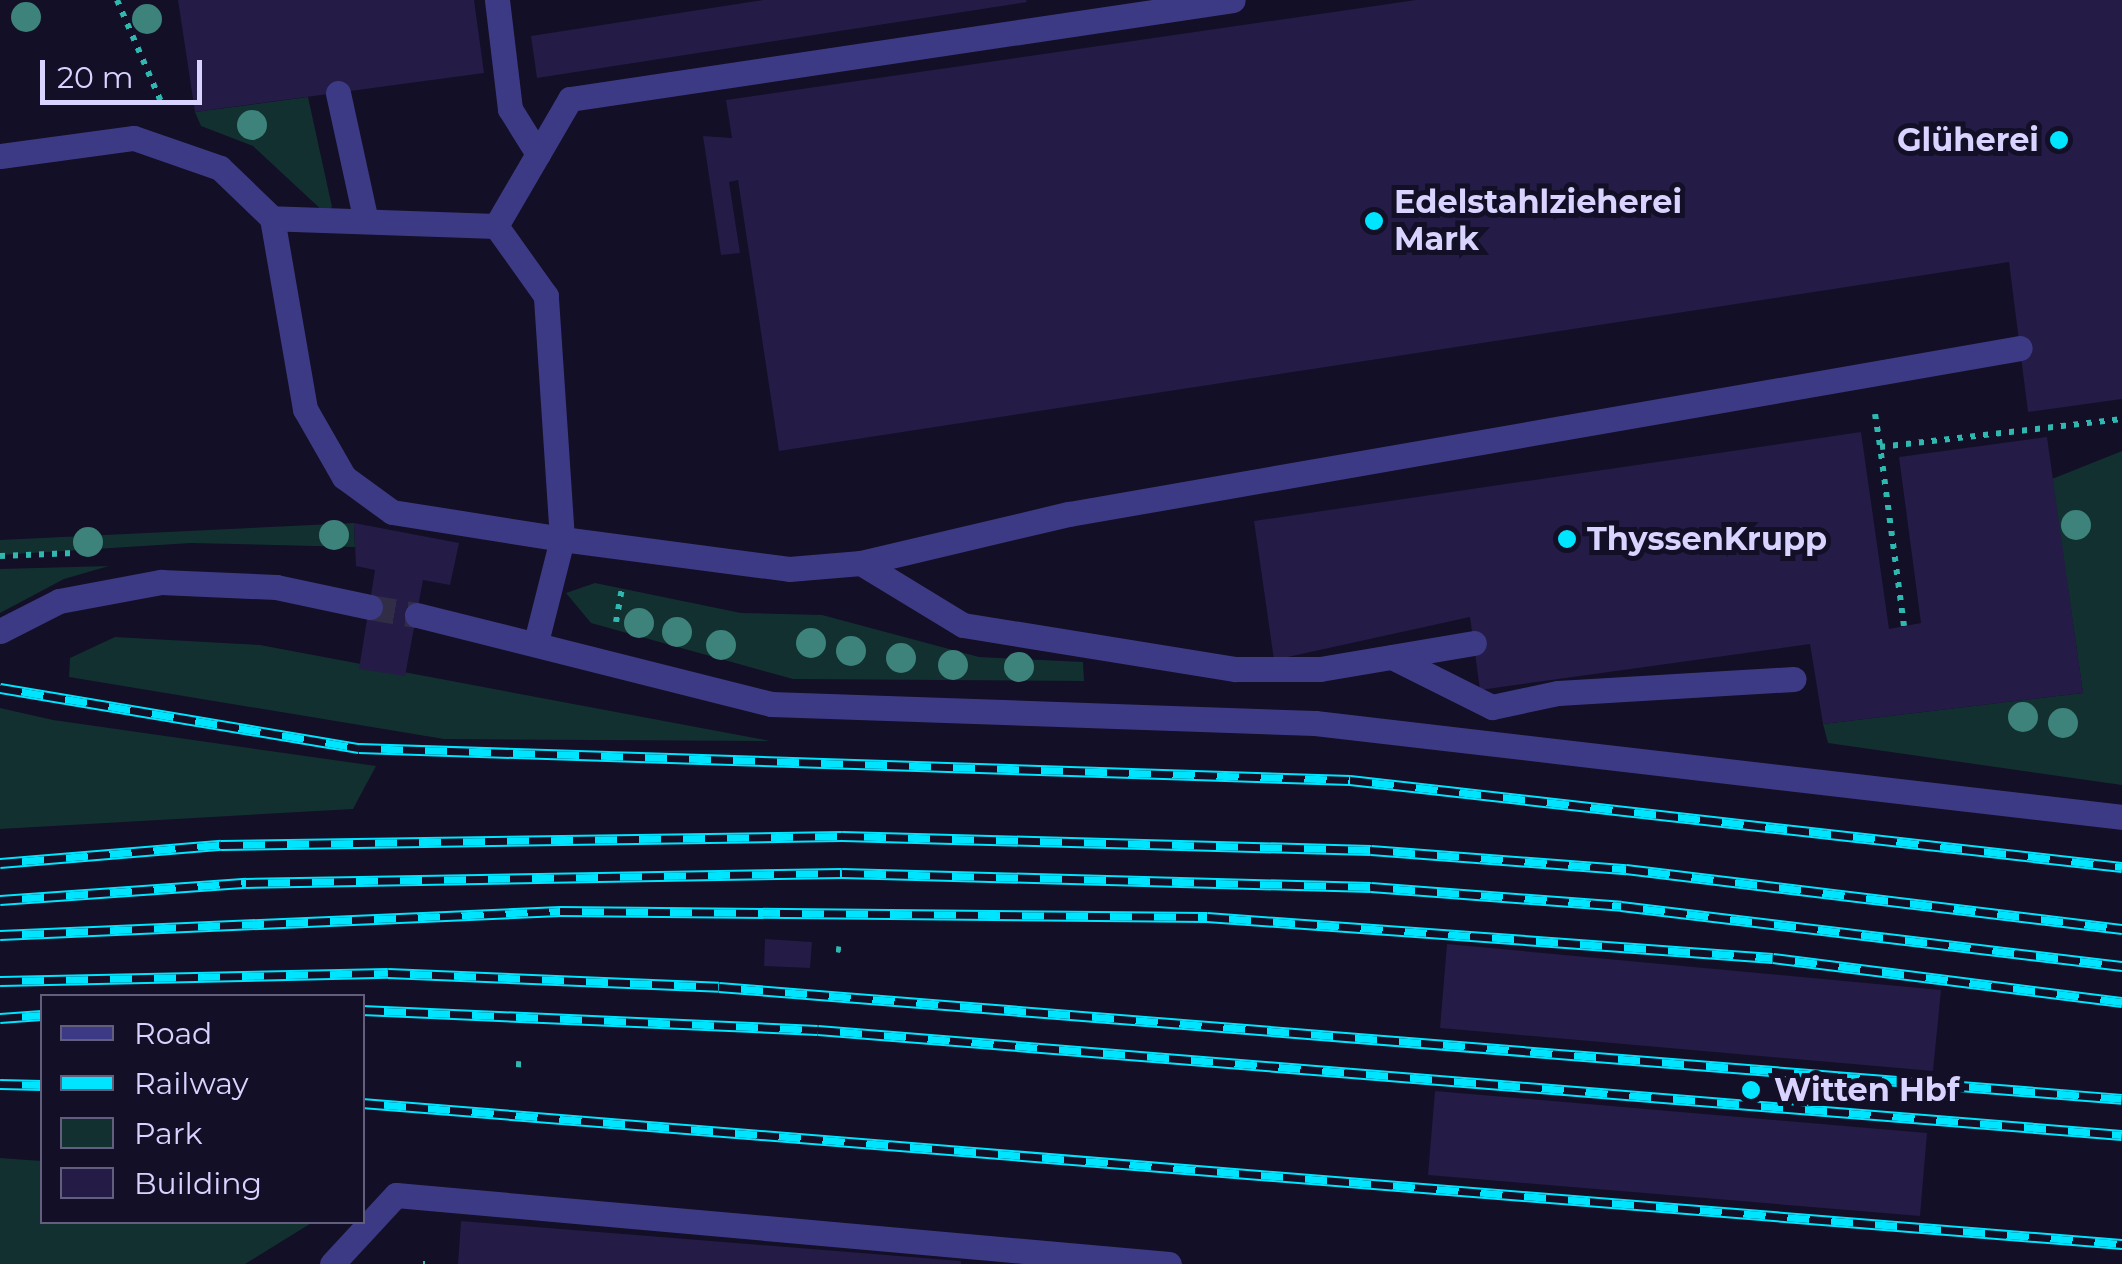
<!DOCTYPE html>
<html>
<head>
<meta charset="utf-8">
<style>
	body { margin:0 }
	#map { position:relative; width:2122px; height:1264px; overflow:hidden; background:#130f26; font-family:Montserrat,sans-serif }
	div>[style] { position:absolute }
	.green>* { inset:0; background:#12302f }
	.building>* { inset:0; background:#241b47 }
	.minor-tunnel>* { height:25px; margin-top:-12.5px; transform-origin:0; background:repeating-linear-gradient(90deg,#312d47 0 25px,transparent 0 37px) }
	.path>* { height:6px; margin-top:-3px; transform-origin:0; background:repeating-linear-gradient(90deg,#2fb8b0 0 5px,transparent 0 13px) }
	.minor>* { height:25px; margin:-12.5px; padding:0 12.5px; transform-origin:12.5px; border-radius:12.5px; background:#3d3a85 }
	.rail>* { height:11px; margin-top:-5.5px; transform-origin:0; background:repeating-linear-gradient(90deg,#130f26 0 22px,#00e5ff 0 44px); box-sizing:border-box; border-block:2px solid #00e5ff }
	.trees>* { width:30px; height:30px; margin:-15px; border-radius:50%; background:#3d827b }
	.dots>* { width:28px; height:28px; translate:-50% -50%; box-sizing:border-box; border:5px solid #130f26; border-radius:50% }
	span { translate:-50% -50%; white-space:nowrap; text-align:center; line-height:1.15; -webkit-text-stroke:10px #130f26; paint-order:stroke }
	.poi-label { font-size:32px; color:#d9d4ff; font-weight:700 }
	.right { translate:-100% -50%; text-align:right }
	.left { translate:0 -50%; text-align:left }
	.legend { position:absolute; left:40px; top:994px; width:325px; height:230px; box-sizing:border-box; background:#130f26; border:2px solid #625e7d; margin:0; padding:12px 18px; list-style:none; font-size:30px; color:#d9d4ff }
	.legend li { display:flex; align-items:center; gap:20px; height:50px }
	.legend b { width:50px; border:2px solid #625e7d }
	.scale { position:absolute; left:40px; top:60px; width:162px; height:45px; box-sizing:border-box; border:5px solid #d9d4ff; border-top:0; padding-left:12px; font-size:30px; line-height:35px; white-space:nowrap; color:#d9d4ff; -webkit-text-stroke:8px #130f26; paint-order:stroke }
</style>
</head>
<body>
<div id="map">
	<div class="green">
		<div style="clip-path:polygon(308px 97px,332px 207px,325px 213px,253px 146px,201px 126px,195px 112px)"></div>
		<div style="clip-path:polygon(2122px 451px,2122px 785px,1828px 743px,1823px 724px,2083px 693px,2052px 479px)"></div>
		<div style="clip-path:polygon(354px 523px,355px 547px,191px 543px,0 555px,0 540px)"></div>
		<div style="clip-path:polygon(109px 566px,64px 579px,0 613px,0 569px)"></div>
		<div style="clip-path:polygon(595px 583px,741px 613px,822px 615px,979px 657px,1083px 662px,1084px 681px,793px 679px,591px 623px,566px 593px)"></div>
		<div style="clip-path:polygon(115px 637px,260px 645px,770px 741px,444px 739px,69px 677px,70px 658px)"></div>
		<div style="clip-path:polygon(0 708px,53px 720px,376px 766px,353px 809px,0 829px)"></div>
		<div style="clip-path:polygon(0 1158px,42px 1161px,42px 1222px,313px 1222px,245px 1264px,0 1264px)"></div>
	</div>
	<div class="building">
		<div style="clip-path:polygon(178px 0,474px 0,484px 73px,195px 112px)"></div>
		<div style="clip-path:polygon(763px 0,1026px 0,1027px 2px,537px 78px,531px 36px)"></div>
		<div style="clip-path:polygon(1416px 0,2122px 0,2122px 399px,2028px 412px,2009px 262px,779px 451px,738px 180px,729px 182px,740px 253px,721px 255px,703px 136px,732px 138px,726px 100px)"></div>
		<div style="clip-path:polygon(1861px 432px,1889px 629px,1921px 623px,1899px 457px,2047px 437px,2083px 693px,1823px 724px,1810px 644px,1480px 690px,1470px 617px,1274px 660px,1254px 521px)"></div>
		<div style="clip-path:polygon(354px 523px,459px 543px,450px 585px,423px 580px,405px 676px,359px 669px,375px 570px,356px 566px)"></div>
		<div style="clip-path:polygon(765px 939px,812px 942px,810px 968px,764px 966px)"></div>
		<div style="clip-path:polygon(1447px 944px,1941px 990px,1933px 1071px,1440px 1028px)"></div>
		<div style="clip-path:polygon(1435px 1091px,1927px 1133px,1920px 1216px,1428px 1175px)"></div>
		<div style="clip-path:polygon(461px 1221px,961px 1261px,961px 1264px,458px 1264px)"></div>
	</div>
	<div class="minor-tunnel">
		<div style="left:370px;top:607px;width:48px;rotate:9.7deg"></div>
	</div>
	<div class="path">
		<div style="left:117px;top:0;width:113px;rotate:66.6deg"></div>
		<div style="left:1875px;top:414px;width:33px;rotate:81deg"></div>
		<div style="left:0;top:556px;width:74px;rotate:-2.3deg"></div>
		<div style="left:616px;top:622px;width:34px;rotate:-80deg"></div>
		<div style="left:1904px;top:626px;width:181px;rotate:-97.6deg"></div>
		<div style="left:1880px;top:447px;width:244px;rotate:-6.6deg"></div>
		<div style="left:836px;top:949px;width:5px;rotate:11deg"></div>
		<div style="left:516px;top:1064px;width:12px;rotate:5deg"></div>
		<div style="left:423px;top:1264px;width:2px"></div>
	</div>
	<div class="minor">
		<div style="left:497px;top:0;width:110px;rotate:83.2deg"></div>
		<div style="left:510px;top:109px;width:53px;rotate:58.1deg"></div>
		<div style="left:338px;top:93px;width:131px;rotate:77.7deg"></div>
		<div style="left:0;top:156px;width:135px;rotate:-7.7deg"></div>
		<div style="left:134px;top:138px;width:91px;rotate:19.2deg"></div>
		<div style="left:220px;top:168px;width:72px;rotate:43.9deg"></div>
		<div style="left:272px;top:218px;width:194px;rotate:80.2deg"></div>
		<div style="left:305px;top:409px;width:78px;rotate:60.2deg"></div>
		<div style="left:344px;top:477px;width:59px;rotate:36.1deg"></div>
		<div style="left:392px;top:512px;width:172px;rotate:9deg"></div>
		<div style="left:562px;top:539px;width:244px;rotate:-93.8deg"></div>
		<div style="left:546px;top:296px;width:86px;rotate:-125.5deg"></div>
		<div style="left:496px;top:226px;width:224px;rotate:-178deg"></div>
		<div style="left:496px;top:226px;width:147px;rotate:-59.8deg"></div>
		<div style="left:570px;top:99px;width:670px;rotate:-8.49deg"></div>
		<div style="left:861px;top:563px;width:119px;rotate:31.3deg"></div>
		<div style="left:963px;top:625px;width:276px;rotate:9.2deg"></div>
		<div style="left:1235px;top:669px;width:85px"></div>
		<div style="left:1320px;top:669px;width:156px;rotate:-9.6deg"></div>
		<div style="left:417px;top:615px;width:365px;rotate:14.1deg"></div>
		<div style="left:771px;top:704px;width:544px;rotate:2deg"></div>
		<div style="left:1315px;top:723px;width:812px;rotate:6.64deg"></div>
		<div style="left:0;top:631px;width:66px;rotate:-27deg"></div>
		<div style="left:59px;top:601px;width:104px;rotate:-10.6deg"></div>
		<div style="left:161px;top:582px;width:115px;rotate:2.5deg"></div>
		<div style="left:276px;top:587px;width:96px;rotate:12deg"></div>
		<div style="left:537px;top:638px;width:102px;rotate:-75.8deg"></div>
		<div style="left:562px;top:539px;width:229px;rotate:7.5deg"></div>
		<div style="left:789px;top:569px;width:72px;rotate:-4.8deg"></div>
		<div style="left:861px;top:563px;width:214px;rotate:-13.3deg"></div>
		<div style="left:1069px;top:514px;width:965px;rotate:-9.9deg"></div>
		<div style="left:1392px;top:657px;width:112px;rotate:26.6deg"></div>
		<div style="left:1492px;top:707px;width:67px;rotate:-12deg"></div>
		<div style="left:1558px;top:693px;width:236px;rotate:-3.4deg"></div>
		<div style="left:332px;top:1264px;width:94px;rotate:-47.2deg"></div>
		<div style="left:396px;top:1195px;width:776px;rotate:5.1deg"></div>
	</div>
	<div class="rail">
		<div style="left:0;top:688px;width:364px;rotate:9.5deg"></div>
		<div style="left:359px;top:748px;width:992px;rotate:1.85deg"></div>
		<div style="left:1350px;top:780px;width:777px;rotate:6.43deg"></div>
		<div style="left:0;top:863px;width:222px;rotate:-4.7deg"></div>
		<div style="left:221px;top:845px;width:621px;rotate:-0.83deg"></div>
		<div style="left:842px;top:836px;width:529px;rotate:1.52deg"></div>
		<div style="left:1371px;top:850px;width:256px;rotate:4.3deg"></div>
		<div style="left:1626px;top:869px;width:500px;rotate:6.9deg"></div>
		<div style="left:0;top:900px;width:247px;rotate:-4deg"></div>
		<div style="left:246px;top:883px;width:596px;rotate:-0.96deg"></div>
		<div style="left:842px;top:873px;width:529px;rotate:1.52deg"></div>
		<div style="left:1371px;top:887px;width:251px;rotate:4.3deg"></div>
		<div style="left:1621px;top:906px;width:505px;rotate:6.83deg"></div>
		<div style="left:0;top:935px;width:561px;rotate:-2.45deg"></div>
		<div style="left:560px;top:911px;width:647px;rotate:0.53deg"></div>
		<div style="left:1207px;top:917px;width:567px;rotate:4.14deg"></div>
		<div style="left:1773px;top:958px;width:352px;rotate:7.2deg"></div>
		<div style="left:0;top:981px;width:388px;rotate:-1.2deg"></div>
		<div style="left:388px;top:973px;width:331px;rotate:2.4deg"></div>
		<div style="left:719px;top:987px;width:1407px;rotate:4.56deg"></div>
		<div style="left:362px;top:1010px;width:456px;rotate:2.5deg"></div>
		<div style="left:818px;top:1030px;width:1308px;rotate:4.6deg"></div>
		<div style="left:0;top:1018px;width:42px;rotate:-4.1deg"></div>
		<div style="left:0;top:1084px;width:42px;rotate:1.4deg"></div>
		<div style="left:362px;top:1103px;width:1766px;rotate:4.58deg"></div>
	</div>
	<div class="trees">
		<div style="left:26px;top:17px"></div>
		<div style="left:147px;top:19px"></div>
		<div style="left:252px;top:125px"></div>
		<div style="left:2076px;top:525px"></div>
		<div style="left:334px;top:535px"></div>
		<div style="left:88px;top:542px"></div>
		<div style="left:639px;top:623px"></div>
		<div style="left:677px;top:632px"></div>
		<div style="left:811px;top:643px"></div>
		<div style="left:721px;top:645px"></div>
		<div style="left:851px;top:651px"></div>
		<div style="left:901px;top:658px"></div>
		<div style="left:953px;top:665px"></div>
		<div style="left:1019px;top:667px"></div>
		<div style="left:2023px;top:717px"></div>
		<div style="left:2063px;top:723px"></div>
	</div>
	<div class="dots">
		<div style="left:2059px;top:140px;background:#00e5ff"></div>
		<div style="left:1374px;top:221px;background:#00e5ff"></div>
		<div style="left:1567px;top:539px;background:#00e5ff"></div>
		<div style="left:1751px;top:1090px;background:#00e5ff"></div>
	</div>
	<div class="poi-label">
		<span class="right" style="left:2039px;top:140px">Glüherei</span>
		<span class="left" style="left:1394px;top:221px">Edelstahlzieherei<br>Mark</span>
		<span class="left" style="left:1587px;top:539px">ThyssenKrupp</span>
		<span class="left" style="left:1774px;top:1090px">Witten Hbf</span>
	</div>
	<ul class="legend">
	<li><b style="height:12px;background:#3d3a85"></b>Road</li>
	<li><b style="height:12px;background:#00e5ff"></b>Railway</li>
	<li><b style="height:28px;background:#12302f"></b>Park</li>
	<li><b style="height:28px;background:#241b47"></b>Building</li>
	</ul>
	<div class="scale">20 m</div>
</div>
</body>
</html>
